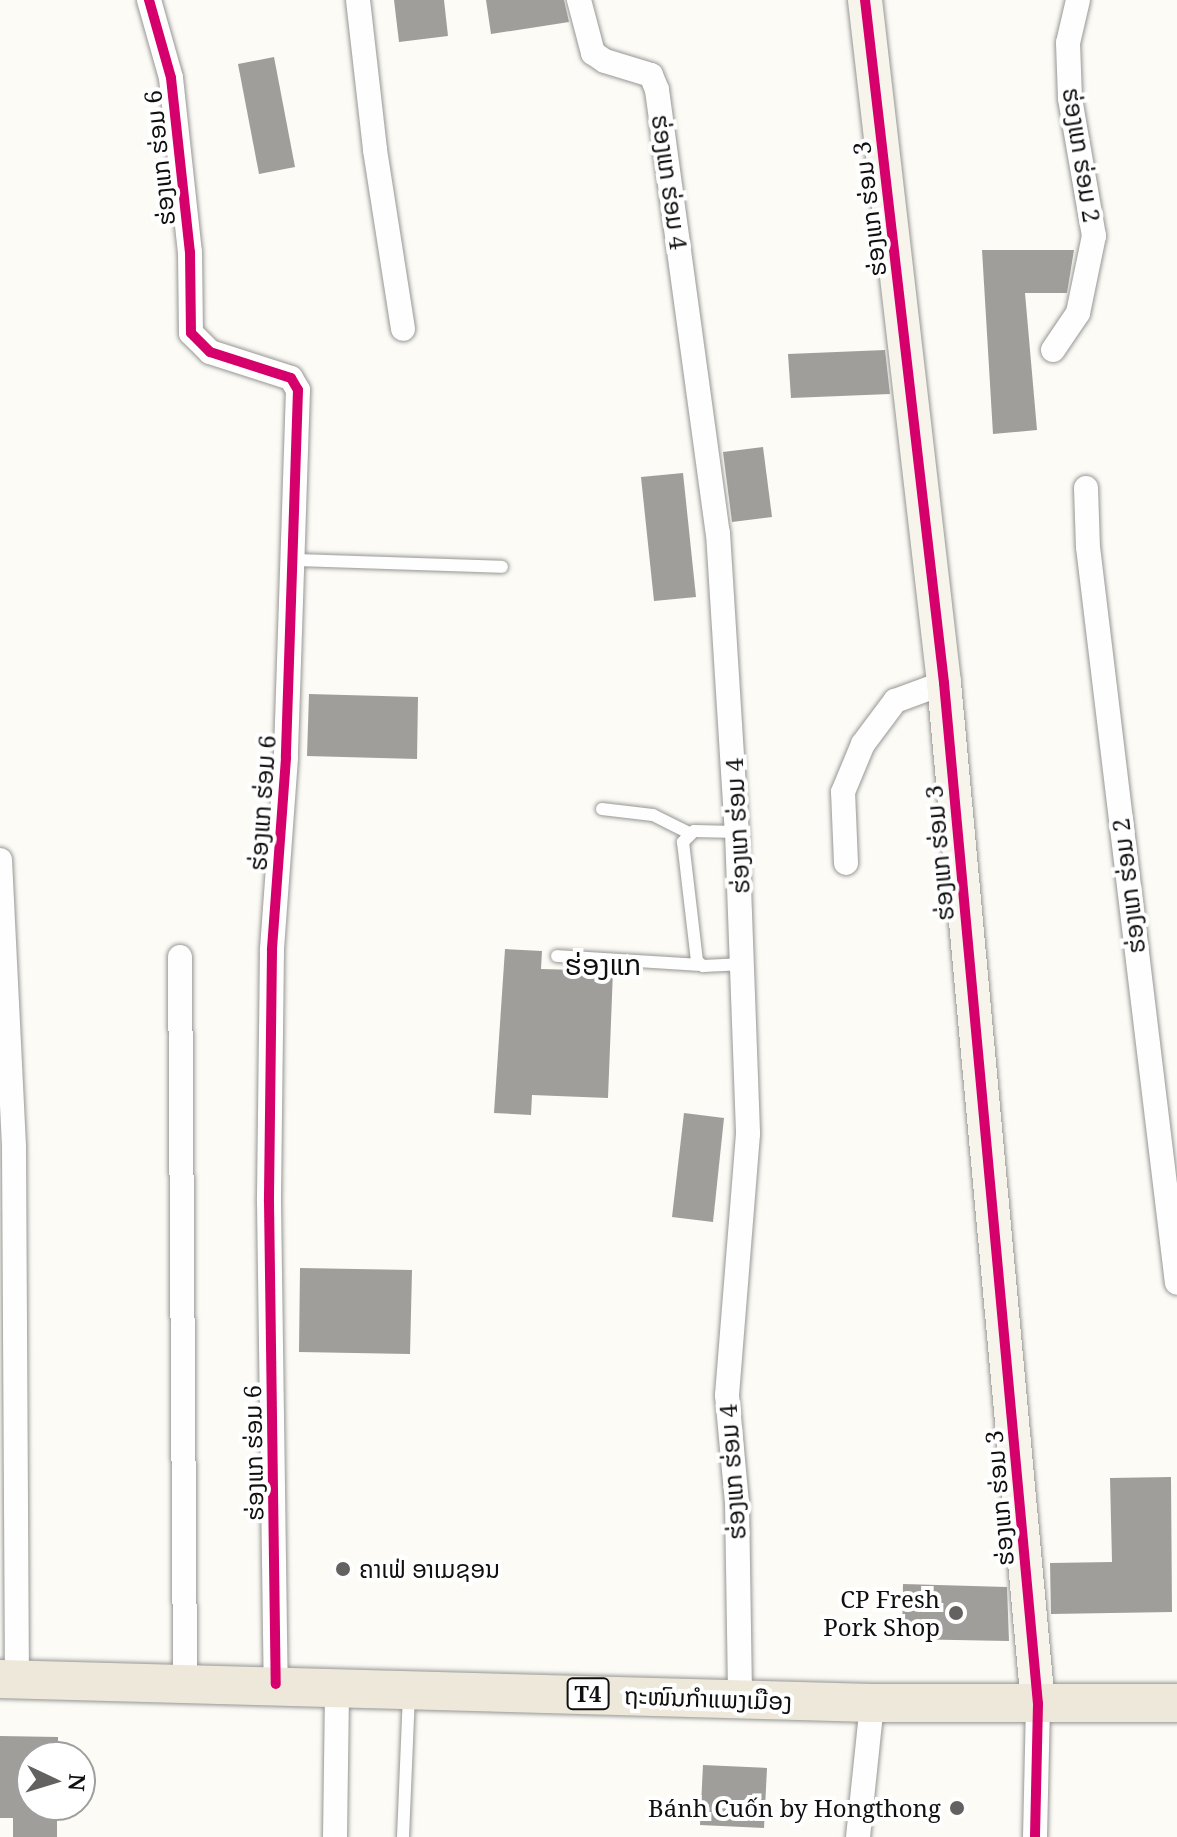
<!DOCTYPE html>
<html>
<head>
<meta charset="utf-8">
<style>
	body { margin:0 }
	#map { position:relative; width:1177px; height:1837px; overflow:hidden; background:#fcfbf6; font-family:"Noto Serif","Noto Sans Lao",serif }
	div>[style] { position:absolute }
	.building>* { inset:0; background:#a09e9b }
	.roads { filter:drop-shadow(0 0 2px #969694) drop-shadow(0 0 2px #969694) }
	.lane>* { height:12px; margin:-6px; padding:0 6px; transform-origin:6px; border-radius:6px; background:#fffefe }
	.street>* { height:24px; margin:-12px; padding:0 12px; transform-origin:12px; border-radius:12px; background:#fffefe }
	.secondary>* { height:34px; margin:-17px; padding:0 17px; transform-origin:17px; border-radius:17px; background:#f6f4eb }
	.primary>* { height:38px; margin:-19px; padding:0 19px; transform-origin:19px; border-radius:19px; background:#eee8da }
	.cycleway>* { height:10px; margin:-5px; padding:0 5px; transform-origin:5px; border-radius:5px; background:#d6006c }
	.dots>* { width:22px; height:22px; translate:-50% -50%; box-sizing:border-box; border:4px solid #fff; border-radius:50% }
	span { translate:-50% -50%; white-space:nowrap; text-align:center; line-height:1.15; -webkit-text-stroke:8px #fff; paint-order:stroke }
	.shield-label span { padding:2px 6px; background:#fff; border:2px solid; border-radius:6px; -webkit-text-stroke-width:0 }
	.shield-label { font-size:22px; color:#101010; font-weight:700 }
	.street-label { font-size:24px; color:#101010 }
	.poi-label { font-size:24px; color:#101010 }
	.left { translate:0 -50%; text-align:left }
	.right { translate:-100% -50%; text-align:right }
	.quarter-label { font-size:28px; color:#101010 }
	.north { position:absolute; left:16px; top:1741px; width:80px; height:80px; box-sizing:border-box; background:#fff; border:2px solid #9f9f9f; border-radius:50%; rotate:94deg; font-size:22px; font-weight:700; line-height:32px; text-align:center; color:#101010 }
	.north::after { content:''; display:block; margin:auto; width:28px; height:36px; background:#636260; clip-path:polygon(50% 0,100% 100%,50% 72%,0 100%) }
</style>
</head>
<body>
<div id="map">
	<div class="building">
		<div style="clip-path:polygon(394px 0,444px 0,448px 36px,399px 42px)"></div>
		<div style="clip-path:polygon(486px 0,564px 0,569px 22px,491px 34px)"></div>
		<div style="clip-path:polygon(274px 57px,295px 167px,259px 174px,238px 64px)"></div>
		<div style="clip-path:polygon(982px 250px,1074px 250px,1067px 293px,1025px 293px,1037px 430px,993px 434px)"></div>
		<div style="clip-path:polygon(885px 350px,890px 394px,791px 398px,788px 354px)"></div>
		<div style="clip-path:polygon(763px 447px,772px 517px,732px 522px,723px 452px)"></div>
		<div style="clip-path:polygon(683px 473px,696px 597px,654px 601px,641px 477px)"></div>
		<div style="clip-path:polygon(309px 694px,418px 697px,417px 759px,307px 756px)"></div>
		<div style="clip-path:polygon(505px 949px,542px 951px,541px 969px,613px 971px,608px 1098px,532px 1095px,531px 1115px,494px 1113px)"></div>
		<div style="clip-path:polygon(684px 1113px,724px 1118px,713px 1222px,672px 1217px)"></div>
		<div style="clip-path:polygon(300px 1268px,412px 1270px,410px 1354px,299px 1352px)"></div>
		<div style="clip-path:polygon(1171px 1477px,1172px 1612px,1051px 1614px,1050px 1563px,1112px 1562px,1110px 1478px)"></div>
		<div style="clip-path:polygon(903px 1584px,1007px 1587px,1009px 1641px,902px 1639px)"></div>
		<div style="clip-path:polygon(0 1736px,58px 1737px,58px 1757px,32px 1757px,32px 1805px,57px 1805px,57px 1837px,13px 1837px,13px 1818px,0 1818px)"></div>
		<div style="clip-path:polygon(703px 1765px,767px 1768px,764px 1828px,700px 1825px)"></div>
	</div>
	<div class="roads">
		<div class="lane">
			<div style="left:295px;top:560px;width:207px;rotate:1.9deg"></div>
			<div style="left:602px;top:809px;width:51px;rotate:6.7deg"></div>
			<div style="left:653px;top:815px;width:40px;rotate:26.6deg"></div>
			<div style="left:737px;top:832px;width:43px;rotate:-178.7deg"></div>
			<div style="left:694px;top:831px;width:16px;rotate:135deg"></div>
			<div style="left:683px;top:842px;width:120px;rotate:83.3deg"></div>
			<div style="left:697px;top:961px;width:8px;rotate:40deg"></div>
			<div style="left:703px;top:966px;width:41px;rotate:-2.8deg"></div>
			<div style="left:557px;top:956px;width:142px;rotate:3.6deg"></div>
			<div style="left:403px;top:1837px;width:142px;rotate:-87.6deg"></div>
		</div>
		<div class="street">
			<div style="left:149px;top:0;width:81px;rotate:74.2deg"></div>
			<div style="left:171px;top:78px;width:175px;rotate:83.8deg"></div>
			<div style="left:190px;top:252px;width:81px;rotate:89.3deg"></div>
			<div style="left:191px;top:333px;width:27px;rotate:45deg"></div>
			<div style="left:210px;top:352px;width:85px;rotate:17.8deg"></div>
			<div style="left:291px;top:378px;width:14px;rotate:60deg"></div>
			<div style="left:298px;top:390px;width:368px;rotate:91.9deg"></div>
			<div style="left:286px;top:758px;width:193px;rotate:94.2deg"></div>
			<div style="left:272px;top:950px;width:252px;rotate:90.7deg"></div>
			<div style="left:269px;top:1202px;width:482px;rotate:89.2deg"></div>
			<div style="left:358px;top:0;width:151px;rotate:83.5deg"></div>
			<div style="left:375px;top:150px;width:181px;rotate:81.1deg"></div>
			<div style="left:579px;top:0;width:55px;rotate:75.2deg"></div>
			<div style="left:593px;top:53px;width:14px;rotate:34deg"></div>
			<div style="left:605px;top:61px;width:48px;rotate:16.9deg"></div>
			<div style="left:651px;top:75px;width:16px;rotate:68deg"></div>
			<div style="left:657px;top:90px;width:447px;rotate:82.2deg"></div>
			<div style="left:718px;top:533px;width:300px;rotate:86.4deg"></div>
			<div style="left:737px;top:832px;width:302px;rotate:87.9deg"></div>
			<div style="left:748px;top:1134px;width:262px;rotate:94.6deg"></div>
			<div style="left:727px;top:1395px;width:107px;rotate:84.7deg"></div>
			<div style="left:737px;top:1502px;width:198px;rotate:89.1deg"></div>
			<div style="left:1053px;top:350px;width:45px;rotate:-56deg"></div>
			<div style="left:1078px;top:313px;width:79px;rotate:-78.3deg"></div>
			<div style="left:1094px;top:236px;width:140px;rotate:-99.9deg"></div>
			<div style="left:1070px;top:98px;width:55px;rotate:-92.1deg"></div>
			<div style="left:1068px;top:43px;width:44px;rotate:-76.9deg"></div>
			<div style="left:1086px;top:488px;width:59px;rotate:88.1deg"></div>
			<div style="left:1088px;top:547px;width:741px;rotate:83.11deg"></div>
			<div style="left:0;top:860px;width:287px;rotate:87.2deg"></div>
			<div style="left:14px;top:1147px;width:532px;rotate:89.68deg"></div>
			<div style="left:846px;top:863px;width:71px;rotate:-92.4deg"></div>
			<div style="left:843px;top:792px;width:52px;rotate:-67.4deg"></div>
			<div style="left:863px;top:744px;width:54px;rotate:-53.3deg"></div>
			<div style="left:895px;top:701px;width:52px;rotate:-20.2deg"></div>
			<div style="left:180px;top:957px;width:723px;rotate:89.6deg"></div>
			<div style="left:335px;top:1837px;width:151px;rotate:-89.2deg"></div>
			<div style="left:858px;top:1837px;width:135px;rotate:-84deg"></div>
			<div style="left:1035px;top:1837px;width:133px;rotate:-88.7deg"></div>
		</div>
		<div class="secondary">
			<div style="left:865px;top:0;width:688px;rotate:83.4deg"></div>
			<div style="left:944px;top:683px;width:1025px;rotate:84.74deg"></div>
		</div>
		<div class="primary">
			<div style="left:0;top:1679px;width:872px;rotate:1.58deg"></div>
			<div style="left:872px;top:1703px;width:305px"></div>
		</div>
	</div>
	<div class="cycleway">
		<div style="left:149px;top:0;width:81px;rotate:74.2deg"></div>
		<div style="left:171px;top:78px;width:175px;rotate:83.8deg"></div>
		<div style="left:190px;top:252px;width:81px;rotate:89.3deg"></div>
		<div style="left:191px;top:333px;width:27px;rotate:45deg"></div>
		<div style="left:210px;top:352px;width:85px;rotate:17.8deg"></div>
		<div style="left:291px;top:378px;width:14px;rotate:60deg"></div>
		<div style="left:298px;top:390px;width:368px;rotate:91.9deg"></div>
		<div style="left:286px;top:758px;width:193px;rotate:94.2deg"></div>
		<div style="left:272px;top:950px;width:252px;rotate:90.7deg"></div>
		<div style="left:269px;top:1202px;width:482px;rotate:89.2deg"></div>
		<div style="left:865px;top:0;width:688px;rotate:83.4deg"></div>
		<div style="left:944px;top:683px;width:1025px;rotate:84.74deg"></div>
		<div style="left:1038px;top:1704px;width:133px;rotate:91.3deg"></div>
	</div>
	<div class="dots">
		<div style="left:343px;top:1569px;background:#636260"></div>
		<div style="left:956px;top:1613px;background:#636260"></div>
		<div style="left:957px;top:1808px;background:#636260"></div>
	</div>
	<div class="shield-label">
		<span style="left:588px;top:1694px">T4</span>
	</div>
	<div class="street-label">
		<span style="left:1082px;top:155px;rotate:81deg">ຮ່ອງແກ ຮ່ອມ 2</span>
		<span style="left:159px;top:158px;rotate:-96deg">ຮ່ອງແກ ຮ່ອມ 6</span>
		<span style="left:670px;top:182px;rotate:82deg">ຮ່ອງແກ ຮ່ອມ 4</span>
		<span style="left:869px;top:209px;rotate:-97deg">ຮ່ອງແກ ຮ່ອມ 3</span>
		<span style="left:262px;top:803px;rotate:-86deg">ຮ່ອງແກ ຮ່ອມ 6</span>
		<span style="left:737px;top:826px;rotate:-93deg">ຮ່ອງແກ ຮ່ອມ 4</span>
		<span style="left:939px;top:853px;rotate:-95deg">ຮ່ອງແກ ຮ່ອມ 3</span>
		<span style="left:1128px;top:886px;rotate:-97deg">ຮ່ອງແກ ຮ່ອມ 2</span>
		<span style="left:253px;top:1453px;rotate:-91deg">ຮ່ອງແກ ຮ່ອມ 6</span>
		<span style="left:732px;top:1472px;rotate:-94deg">ຮ່ອງແກ ຮ່ອມ 4</span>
		<span style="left:999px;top:1498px;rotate:-95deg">ຮ່ອງແກ ຮ່ອມ 3</span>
		<span style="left:708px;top:1698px;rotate:2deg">ຖະໜົນກຳແພງເມືອງ</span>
	</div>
	<div class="poi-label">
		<span class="left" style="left:359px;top:1569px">ຄາເຟ່ ອາເມຊອນ</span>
		<span class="right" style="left:940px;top:1613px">CP Fresh<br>Pork Shop</span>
		<span class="right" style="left:941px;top:1808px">Bánh Cuốn by Hongthong</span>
	</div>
	<div class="quarter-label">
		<span style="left:603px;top:964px">ຮ່ອງແກ</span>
	</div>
	<div class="north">N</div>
</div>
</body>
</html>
